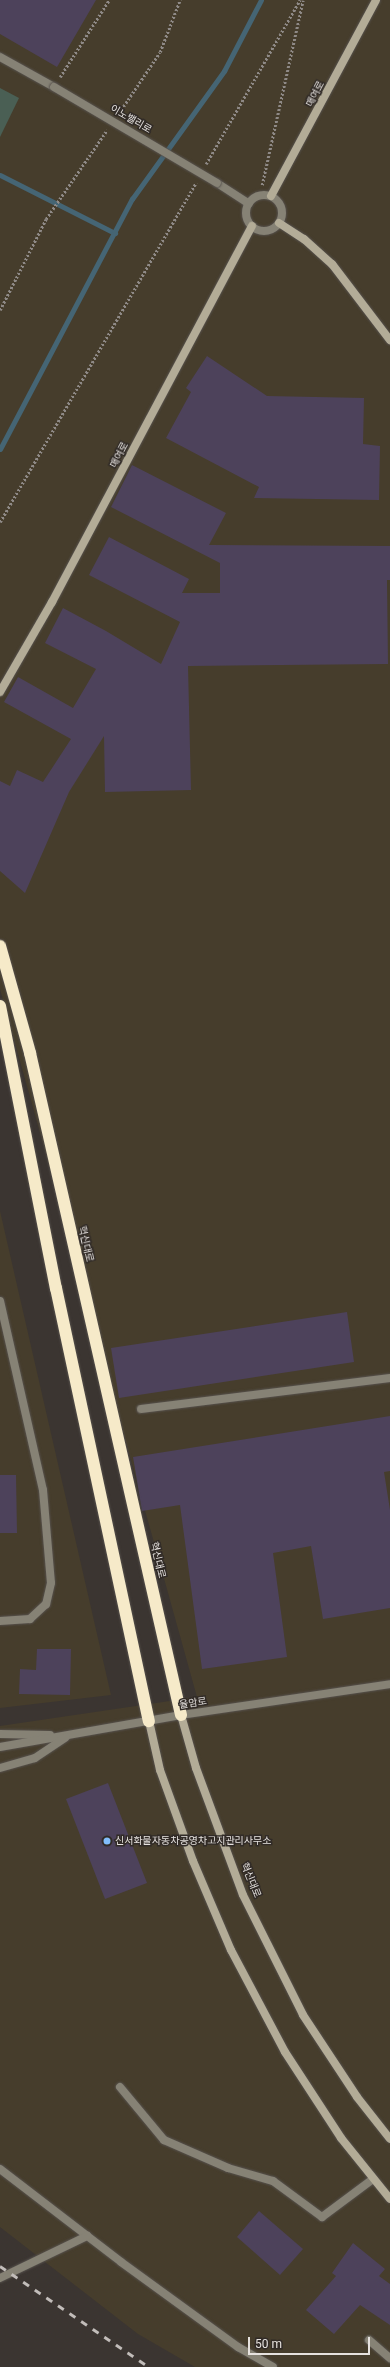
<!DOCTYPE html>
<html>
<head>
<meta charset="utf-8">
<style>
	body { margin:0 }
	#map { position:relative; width:390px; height:2367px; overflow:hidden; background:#3b3531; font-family:Roboto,"Noto Sans KR",sans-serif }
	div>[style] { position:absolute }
	.industrial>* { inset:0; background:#463d2c }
	.green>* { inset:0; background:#4a5f54 }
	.stream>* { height:5px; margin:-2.5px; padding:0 2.5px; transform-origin:2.5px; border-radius:2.5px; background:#456574 }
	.building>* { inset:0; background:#4d425b }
	.path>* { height:2.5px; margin-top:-1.25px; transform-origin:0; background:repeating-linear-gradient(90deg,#8f8a87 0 2px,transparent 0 4px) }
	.roads { filter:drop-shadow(0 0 1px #56514d) drop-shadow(0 0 1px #56514d) }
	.lane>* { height:8px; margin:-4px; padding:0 4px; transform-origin:4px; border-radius:4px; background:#868275 }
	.street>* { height:8px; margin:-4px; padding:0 4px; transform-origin:4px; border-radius:4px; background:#868275 }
	.street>.ring { margin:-4px; padding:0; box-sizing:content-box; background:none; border:8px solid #868275; border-radius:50% }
	.secondary>* { height:8px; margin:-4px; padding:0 4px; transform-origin:4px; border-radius:4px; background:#b3ac97 }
	.highway>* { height:12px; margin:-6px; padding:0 6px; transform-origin:6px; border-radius:6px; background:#f6eac9 }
	.rail>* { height:3px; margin-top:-1.5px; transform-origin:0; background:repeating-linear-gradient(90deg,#c2bdba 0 7px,transparent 0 14px) }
	.bridges { filter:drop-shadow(0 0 1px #56514d) drop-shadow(0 0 1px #56514d) }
	.street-bridge>* { height:8px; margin:-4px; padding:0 4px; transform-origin:4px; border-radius:4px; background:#868275 }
	.dots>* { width:11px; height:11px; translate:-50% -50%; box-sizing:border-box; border:2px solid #312b27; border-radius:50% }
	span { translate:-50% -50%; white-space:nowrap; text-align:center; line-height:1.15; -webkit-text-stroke:3px #312b27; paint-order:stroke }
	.street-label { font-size:10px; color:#e6e2df }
	.poi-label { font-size:10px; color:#e6e2df }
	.left { translate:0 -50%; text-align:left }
	.scale { position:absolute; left:248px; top:2337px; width:122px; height:18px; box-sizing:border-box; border:2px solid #e6e2df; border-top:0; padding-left:5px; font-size:12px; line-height:14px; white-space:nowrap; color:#e6e2df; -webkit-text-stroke:3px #312b27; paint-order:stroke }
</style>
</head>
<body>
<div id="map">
	<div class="industrial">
		<div style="clip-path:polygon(0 0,390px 0,390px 2367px,195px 2367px,138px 2334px,0 2227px,0 1726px,197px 1697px,0 989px)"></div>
		<div style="clip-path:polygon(0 1211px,111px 1695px,0 1708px)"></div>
	</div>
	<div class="green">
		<div style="clip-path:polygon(0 88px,19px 98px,0 137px)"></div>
	</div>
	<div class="stream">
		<div style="left:0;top:175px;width:129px;rotate:26.8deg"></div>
		<div style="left:0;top:449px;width:283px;rotate:-62.2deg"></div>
		<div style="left:132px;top:199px;width:158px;rotate:-54.3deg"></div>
		<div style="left:224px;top:71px;width:80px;rotate:-62.5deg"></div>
	</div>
	<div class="building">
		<div style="clip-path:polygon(0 0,96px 0,57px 67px,0 34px)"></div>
		<div style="clip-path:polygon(207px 356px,267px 396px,364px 398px,363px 444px,380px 446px,379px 500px,254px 498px,259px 487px,166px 438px,191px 392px,186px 388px)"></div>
		<div style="clip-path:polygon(132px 465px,226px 513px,209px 545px,390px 546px,390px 580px,387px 580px,388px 664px,188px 666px,191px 790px,105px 792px,104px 736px,69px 792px,25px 893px,0 871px,0 781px,10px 786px,17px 770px,43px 782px,71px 739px,4px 702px,18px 677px,73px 708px,96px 669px,45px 643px,63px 608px,106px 631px,161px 664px,180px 622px,89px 575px,109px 537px,189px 579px,182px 593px,220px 593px,220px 563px,111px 507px)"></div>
		<div style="clip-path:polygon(347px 1312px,354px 1362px,119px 1398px,111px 1348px)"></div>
		<div style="clip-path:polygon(390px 1416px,390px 1471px,384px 1472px,390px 1510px,390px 1608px,323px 1619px,311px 1546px,273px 1553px,287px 1657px,202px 1669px,180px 1505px,142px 1511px,133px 1457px)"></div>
		<div style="clip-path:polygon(0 1475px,16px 1475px,17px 1533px,0 1533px)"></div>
		<div style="clip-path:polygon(37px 1649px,71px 1649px,70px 1695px,19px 1694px,20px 1669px,36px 1670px)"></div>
		<div style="clip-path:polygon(108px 1783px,147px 1883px,105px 1899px,66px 1799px)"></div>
		<div style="clip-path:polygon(259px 2211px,303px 2249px,280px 2275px,237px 2237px)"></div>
		<div style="clip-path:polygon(353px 2243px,385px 2269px,379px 2276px,390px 2284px,390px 2325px,360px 2305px,334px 2334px,306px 2310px,336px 2276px,332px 2273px)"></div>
	</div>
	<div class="path">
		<div style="left:60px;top:77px;width:91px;rotate:-57.5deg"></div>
		<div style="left:119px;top:113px;width:73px;rotate:-56.1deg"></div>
		<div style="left:160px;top:52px;width:56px;rotate:-69deg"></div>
		<div style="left:206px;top:164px;width:189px;rotate:-60.2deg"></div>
		<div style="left:262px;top:185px;width:189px;rotate:-77.5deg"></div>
		<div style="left:0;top:310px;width:102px;rotate:-63.2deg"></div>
		<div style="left:46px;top:219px;width:108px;rotate:-55.6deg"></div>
		<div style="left:0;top:522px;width:392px;rotate:-60deg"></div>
	</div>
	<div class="roads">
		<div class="lane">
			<div style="left:0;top:1301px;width:194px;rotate:77.2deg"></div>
			<div style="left:43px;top:1490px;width:93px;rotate:85.1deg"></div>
			<div style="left:51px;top:1583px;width:22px;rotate:103deg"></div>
			<div style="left:46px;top:1604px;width:22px;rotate:137deg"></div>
			<div style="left:30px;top:1619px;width:30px;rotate:176deg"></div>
			<div style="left:141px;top:1409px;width:251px;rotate:-7.1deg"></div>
			<div style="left:120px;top:2087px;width:69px;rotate:50.3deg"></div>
			<div style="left:164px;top:2140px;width:70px;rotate:23.6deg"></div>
			<div style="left:228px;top:2168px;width:47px;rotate:16.1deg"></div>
			<div style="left:273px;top:2181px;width:61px;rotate:36.3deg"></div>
			<div style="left:322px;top:2217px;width:64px;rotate:-36.7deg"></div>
			<div style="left:369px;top:2340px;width:28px;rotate:41deg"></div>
		</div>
		<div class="street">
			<div style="left:0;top:57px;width:62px;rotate:29.1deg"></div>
			<div style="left:217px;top:183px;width:38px;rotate:33deg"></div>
			<div class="ring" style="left:246px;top:195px;width:28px;height:28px"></div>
			<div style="left:0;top:1734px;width:50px;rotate:1.1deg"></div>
			<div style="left:0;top:1747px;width:184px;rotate:-10deg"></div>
			<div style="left:181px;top:1715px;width:211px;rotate:-8.4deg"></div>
			<div style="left:0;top:1768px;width:36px;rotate:-16deg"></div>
			<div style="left:35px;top:1758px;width:37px;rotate:-34deg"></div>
			<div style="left:0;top:2169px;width:153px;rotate:37.5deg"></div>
			<div style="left:121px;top:2262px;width:145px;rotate:36deg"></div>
			<div style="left:238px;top:2347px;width:40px;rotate:29.7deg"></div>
			<div style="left:0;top:2278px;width:97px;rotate:-25.8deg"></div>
		</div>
		<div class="secondary">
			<div style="left:271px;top:196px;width:222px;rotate:-61.8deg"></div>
			<div style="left:279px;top:223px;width:30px;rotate:33deg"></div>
			<div style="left:304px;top:239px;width:38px;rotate:42deg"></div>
			<div style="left:332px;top:264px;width:96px;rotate:52.7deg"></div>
			<div style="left:0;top:692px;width:104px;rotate:-60deg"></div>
			<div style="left:52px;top:602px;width:426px;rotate:-62deg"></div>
			<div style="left:181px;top:1715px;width:55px;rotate:74.2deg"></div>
			<div style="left:196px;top:1768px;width:135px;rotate:69.7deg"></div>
			<div style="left:243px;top:1895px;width:134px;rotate:63.4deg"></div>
			<div style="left:303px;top:2015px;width:98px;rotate:56.6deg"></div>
			<div style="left:357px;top:2097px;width:53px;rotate:51.8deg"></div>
			<div style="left:149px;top:1721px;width:50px;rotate:77.3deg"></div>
			<div style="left:160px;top:1770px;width:97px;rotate:70.1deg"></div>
			<div style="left:193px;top:1861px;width:97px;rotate:66.9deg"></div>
			<div style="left:231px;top:1950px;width:115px;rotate:62.1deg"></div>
			<div style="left:285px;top:2052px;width:103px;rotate:56.9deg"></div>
			<div style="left:341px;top:2138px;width:78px;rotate:51.2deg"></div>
		</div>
		<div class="highway">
			<div style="left:0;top:946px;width:111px;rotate:74.3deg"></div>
			<div style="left:30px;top:1053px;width:679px;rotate:77.15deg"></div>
			<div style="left:0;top:1006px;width:288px;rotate:78.8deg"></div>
			<div style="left:56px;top:1288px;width:443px;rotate:77.9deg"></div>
		</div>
	</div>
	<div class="rail">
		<div style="left:0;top:2266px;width:180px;rotate:34.1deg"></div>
	</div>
	<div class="bridges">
		<div class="street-bridge">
			<div style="left:54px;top:87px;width:189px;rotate:30.5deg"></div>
		</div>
	</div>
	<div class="dots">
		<div style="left:107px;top:1841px;background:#81bdfa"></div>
	</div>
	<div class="street-label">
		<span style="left:315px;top:94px;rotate:-62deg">매여로</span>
		<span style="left:131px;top:119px;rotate:30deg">이노밸리로</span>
		<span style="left:119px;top:455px;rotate:-62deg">매여로</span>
		<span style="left:86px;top:1244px;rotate:77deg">혁신대로</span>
		<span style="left:158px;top:1560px;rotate:77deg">혁신대로</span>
		<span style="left:193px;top:1703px;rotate:-9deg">율암로</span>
		<span style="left:251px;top:1880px;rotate:68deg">혁신대로</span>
	</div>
	<div class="poi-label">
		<span class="left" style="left:115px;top:1841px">신서화물자동차공영차고지관리사무소</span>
	</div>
	<div class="scale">50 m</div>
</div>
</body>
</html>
